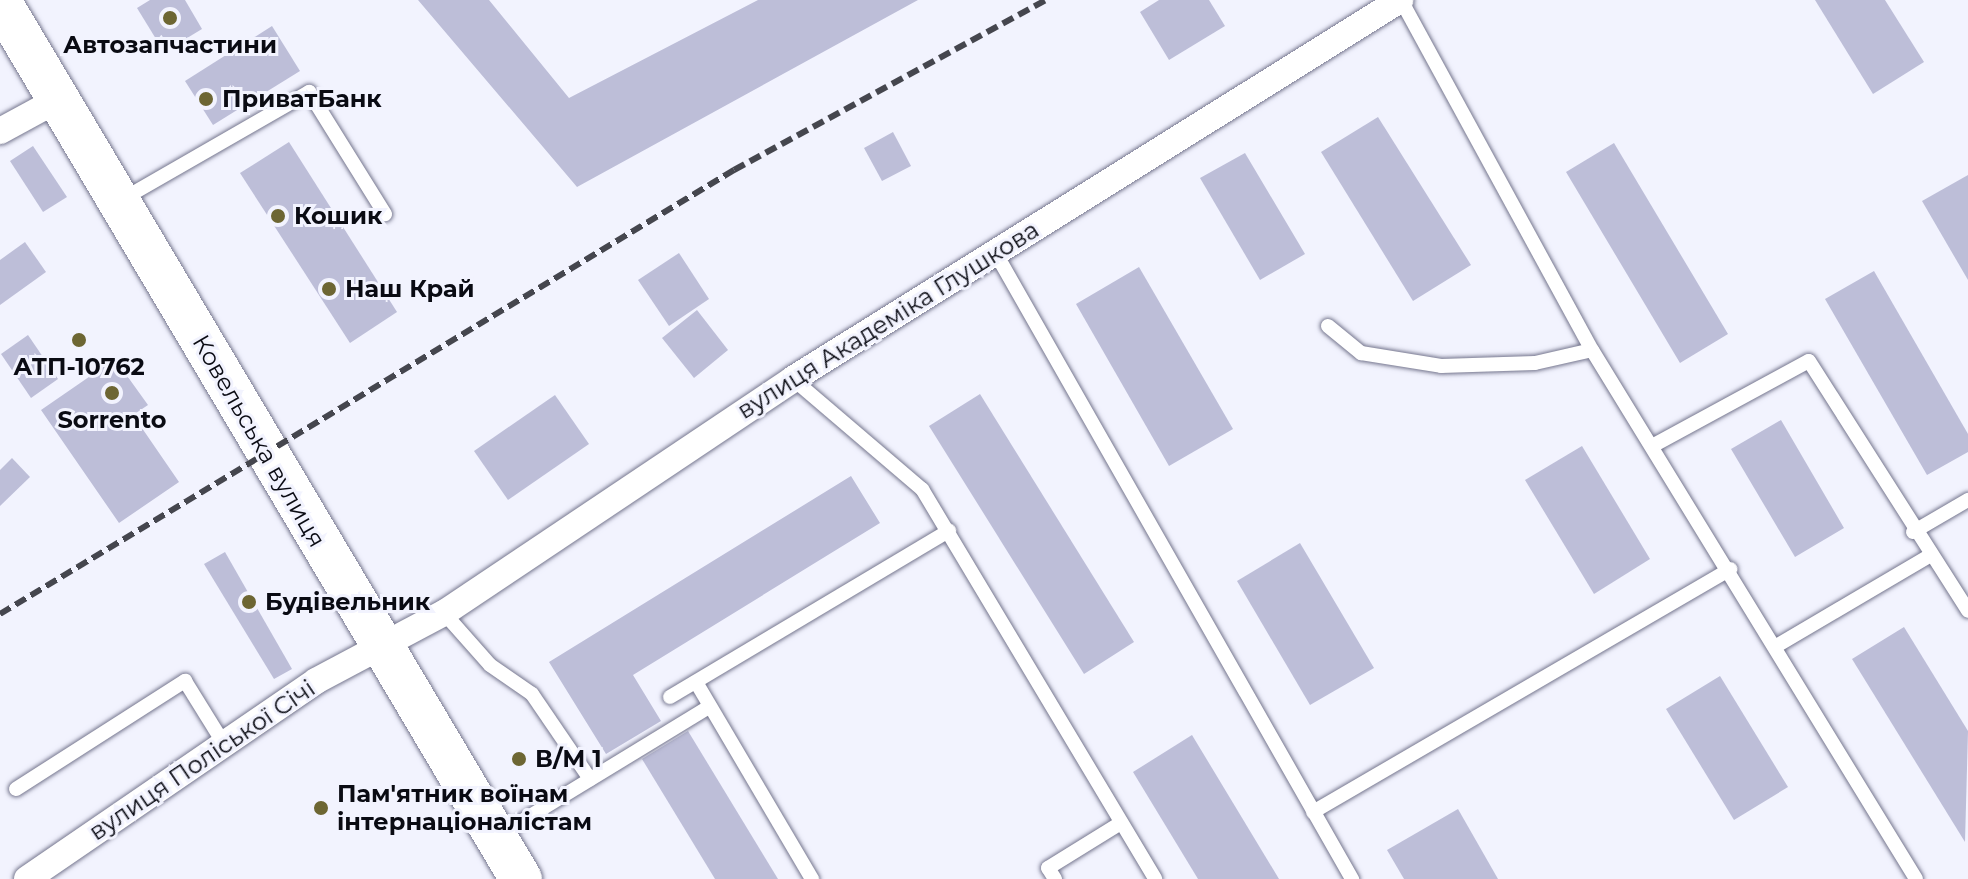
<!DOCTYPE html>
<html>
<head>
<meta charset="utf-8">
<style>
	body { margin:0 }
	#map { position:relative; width:1968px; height:879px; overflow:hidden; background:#f2f3fe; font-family:Montserrat,sans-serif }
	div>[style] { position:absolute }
	.building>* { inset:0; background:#bdbed8 }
	.roads { filter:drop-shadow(0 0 2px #75768e) drop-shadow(0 0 2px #75768e) }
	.service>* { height:14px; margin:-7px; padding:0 7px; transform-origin:7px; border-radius:7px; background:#fff }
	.minor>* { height:26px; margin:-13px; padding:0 13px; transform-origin:13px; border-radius:13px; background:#fff }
	.primary>* { height:42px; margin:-21px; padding:0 21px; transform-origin:21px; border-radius:21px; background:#fff }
	.rail>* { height:6px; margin-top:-3px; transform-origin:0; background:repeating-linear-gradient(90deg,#45464e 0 12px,transparent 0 18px) }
	.dots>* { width:22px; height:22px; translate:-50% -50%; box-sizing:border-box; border:4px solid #f2f3fe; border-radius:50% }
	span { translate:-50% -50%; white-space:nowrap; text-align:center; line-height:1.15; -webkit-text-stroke:6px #f2f3fe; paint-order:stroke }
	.poi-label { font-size:24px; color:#0a0b13; font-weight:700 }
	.left { translate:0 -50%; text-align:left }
	.street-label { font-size:24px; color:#0a0b13 }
</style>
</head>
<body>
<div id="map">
	<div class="building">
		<div style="clip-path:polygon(150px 0,185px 0,202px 29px,164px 52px,137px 8px)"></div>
		<div style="clip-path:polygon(418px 0,489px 0,569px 98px,758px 0,918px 0,577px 187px)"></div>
		<div style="clip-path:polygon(1159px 0,1209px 0,1225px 26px,1169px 60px,1140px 12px)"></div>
		<div style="clip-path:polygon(1815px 0,1885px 0,1924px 62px,1873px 94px)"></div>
		<div style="clip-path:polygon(272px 26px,300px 71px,213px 125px,185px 81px)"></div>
		<div style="clip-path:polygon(1378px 117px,1471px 265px,1413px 301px,1321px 152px)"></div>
		<div style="clip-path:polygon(893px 132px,911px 166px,882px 181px,864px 148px)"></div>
		<div style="clip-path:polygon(289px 142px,397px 312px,350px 343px,240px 173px)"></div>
		<div style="clip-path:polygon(1614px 143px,1728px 334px,1680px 363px,1566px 172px)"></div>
		<div style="clip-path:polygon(33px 146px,67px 197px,43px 212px,10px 161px)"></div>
		<div style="clip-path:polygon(1245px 153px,1305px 254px,1260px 280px,1200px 178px)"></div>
		<div style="clip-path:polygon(1968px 175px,1968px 280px,1922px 201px)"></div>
		<div style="clip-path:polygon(25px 242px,46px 272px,0 305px,0 260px)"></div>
		<div style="clip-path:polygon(679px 253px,709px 299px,669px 326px,638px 280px)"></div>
		<div style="clip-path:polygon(1139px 267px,1233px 429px,1169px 466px,1076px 304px)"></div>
		<div style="clip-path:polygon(1874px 271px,1968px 434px,1968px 452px,1927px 475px,1825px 299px)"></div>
		<div style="clip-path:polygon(697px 310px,728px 350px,694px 378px,662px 338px)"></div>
		<div style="clip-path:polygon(28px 335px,58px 379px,31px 398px,1px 354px)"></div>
		<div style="clip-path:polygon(115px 359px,148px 405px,133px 415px,179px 482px,119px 523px,41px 410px)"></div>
		<div style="clip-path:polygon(980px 394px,1134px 642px,1084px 674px,929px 426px)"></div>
		<div style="clip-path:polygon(555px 395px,589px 444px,508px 500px,474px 451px)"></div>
		<div style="clip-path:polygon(1781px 420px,1844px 528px,1795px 557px,1731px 449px)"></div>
		<div style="clip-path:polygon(1582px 446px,1650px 559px,1594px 594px,1525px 480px)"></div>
		<div style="clip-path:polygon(12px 458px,30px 477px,0 506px,0 470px)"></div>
		<div style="clip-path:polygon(851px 476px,880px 523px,633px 675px,661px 721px,606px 754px,549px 662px)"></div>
		<div style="clip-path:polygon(1300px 543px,1374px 668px,1310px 705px,1237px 581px)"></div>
		<div style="clip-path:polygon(225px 552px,292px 669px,274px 679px,204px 564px)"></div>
		<div style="clip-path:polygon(1904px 627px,1968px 731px,1965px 842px,1852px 659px)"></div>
		<div style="clip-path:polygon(1720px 676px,1788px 787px,1734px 820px,1666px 709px)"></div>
		<div style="clip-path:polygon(688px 731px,778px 879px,715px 879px,642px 759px)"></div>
		<div style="clip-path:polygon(1192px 735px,1279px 879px,1198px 879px,1133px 772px)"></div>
		<div style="clip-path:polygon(1458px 809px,1498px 879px,1404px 879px,1387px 850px)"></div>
	</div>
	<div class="roads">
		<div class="service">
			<div style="left:1401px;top:0;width:399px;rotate:61.4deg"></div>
			<div style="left:1592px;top:350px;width:620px;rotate:58.51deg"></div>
			<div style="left:123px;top:199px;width:215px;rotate:-29.9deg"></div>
			<div style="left:309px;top:92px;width:144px;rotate:58.1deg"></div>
			<div style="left:995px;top:252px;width:722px;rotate:60.34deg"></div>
			<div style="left:1328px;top:326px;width:43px;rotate:39.3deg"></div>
			<div style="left:1361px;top:353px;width:81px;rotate:9.2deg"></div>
			<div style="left:1441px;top:366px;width:94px;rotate:-1.8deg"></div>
			<div style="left:1535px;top:363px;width:58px;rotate:-12.8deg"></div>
			<div style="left:793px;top:379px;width:170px;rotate:40.5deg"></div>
			<div style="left:922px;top:489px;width:454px;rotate:59.1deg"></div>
			<div style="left:1654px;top:445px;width:176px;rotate:-28.5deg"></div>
			<div style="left:1809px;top:361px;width:296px;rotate:57.5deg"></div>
			<div style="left:1913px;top:532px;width:64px;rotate:-30.2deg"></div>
			<div style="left:444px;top:613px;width:69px;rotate:48.5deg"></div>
			<div style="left:490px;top:665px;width:51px;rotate:34.6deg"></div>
			<div style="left:532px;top:694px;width:103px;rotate:55.7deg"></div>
			<div style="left:1778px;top:645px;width:175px;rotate:-30.5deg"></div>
			<div style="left:696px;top:682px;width:229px;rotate:59.5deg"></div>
			<div style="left:670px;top:697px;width:325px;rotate:-30.8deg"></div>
			<div style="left:16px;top:789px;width:201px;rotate:-32.6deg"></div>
			<div style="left:185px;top:681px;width:74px;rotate:58.2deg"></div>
			<div style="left:1313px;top:812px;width:483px;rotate:-30.2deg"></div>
			<div style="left:499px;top:835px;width:247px;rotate:-31.4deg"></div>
			<div style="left:1055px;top:879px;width:13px;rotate:-122deg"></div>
			<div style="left:1048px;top:868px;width:86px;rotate:-31.7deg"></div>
		</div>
		<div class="minor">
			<div style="left:0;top:131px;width:67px;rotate:-28.5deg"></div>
			<div style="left:27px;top:879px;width:350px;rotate:-34.4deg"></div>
			<div style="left:316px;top:681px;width:145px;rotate:-28deg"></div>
			<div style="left:444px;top:613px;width:420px;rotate:-33.8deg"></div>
			<div style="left:793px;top:379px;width:716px;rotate:-31.98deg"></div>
		</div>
		<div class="primary">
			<div style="left:0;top:1px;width:1021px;rotate:59.32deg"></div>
		</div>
	</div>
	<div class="rail">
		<div style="left:0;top:614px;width:858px;rotate:-31.17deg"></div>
		<div style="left:734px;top:170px;width:355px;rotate:-28.6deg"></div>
	</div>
	<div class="dots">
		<div style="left:170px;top:18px;background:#6d6633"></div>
		<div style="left:206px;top:99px;background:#6d6633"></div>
		<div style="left:278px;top:216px;background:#6d6633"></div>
		<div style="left:329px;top:289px;background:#6d6633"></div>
		<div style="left:79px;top:340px;background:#6d6633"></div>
		<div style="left:112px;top:393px;background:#6d6633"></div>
		<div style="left:249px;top:602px;background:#6d6633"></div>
		<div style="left:519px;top:759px;background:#6d6633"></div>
		<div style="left:321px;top:808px;background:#6d6633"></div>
	</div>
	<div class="poi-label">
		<span style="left:170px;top:45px">Автозапчастини</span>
		<span class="left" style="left:222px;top:99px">ПриватБанк</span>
		<span class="left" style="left:294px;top:216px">Кошик</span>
		<span class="left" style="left:345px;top:289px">Наш Край</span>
		<span style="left:79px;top:367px">АТП-10762</span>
		<span style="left:112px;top:420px">Sorrento</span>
		<span class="left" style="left:265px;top:602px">Будівельник</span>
		<span class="left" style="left:535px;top:759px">В/М 1</span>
		<span class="left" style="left:337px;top:808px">Пам'ятник воїнам<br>інтернаціоналістам</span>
	</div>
	<div class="street-label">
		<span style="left:888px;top:320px;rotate:-32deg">вулиця Академіка Глушкова</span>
		<span style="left:259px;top:441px;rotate:60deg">Ковельська вулиця</span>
		<span style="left:202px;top:760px;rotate:-34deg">вулиця Поліської Січі</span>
	</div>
</div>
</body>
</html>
